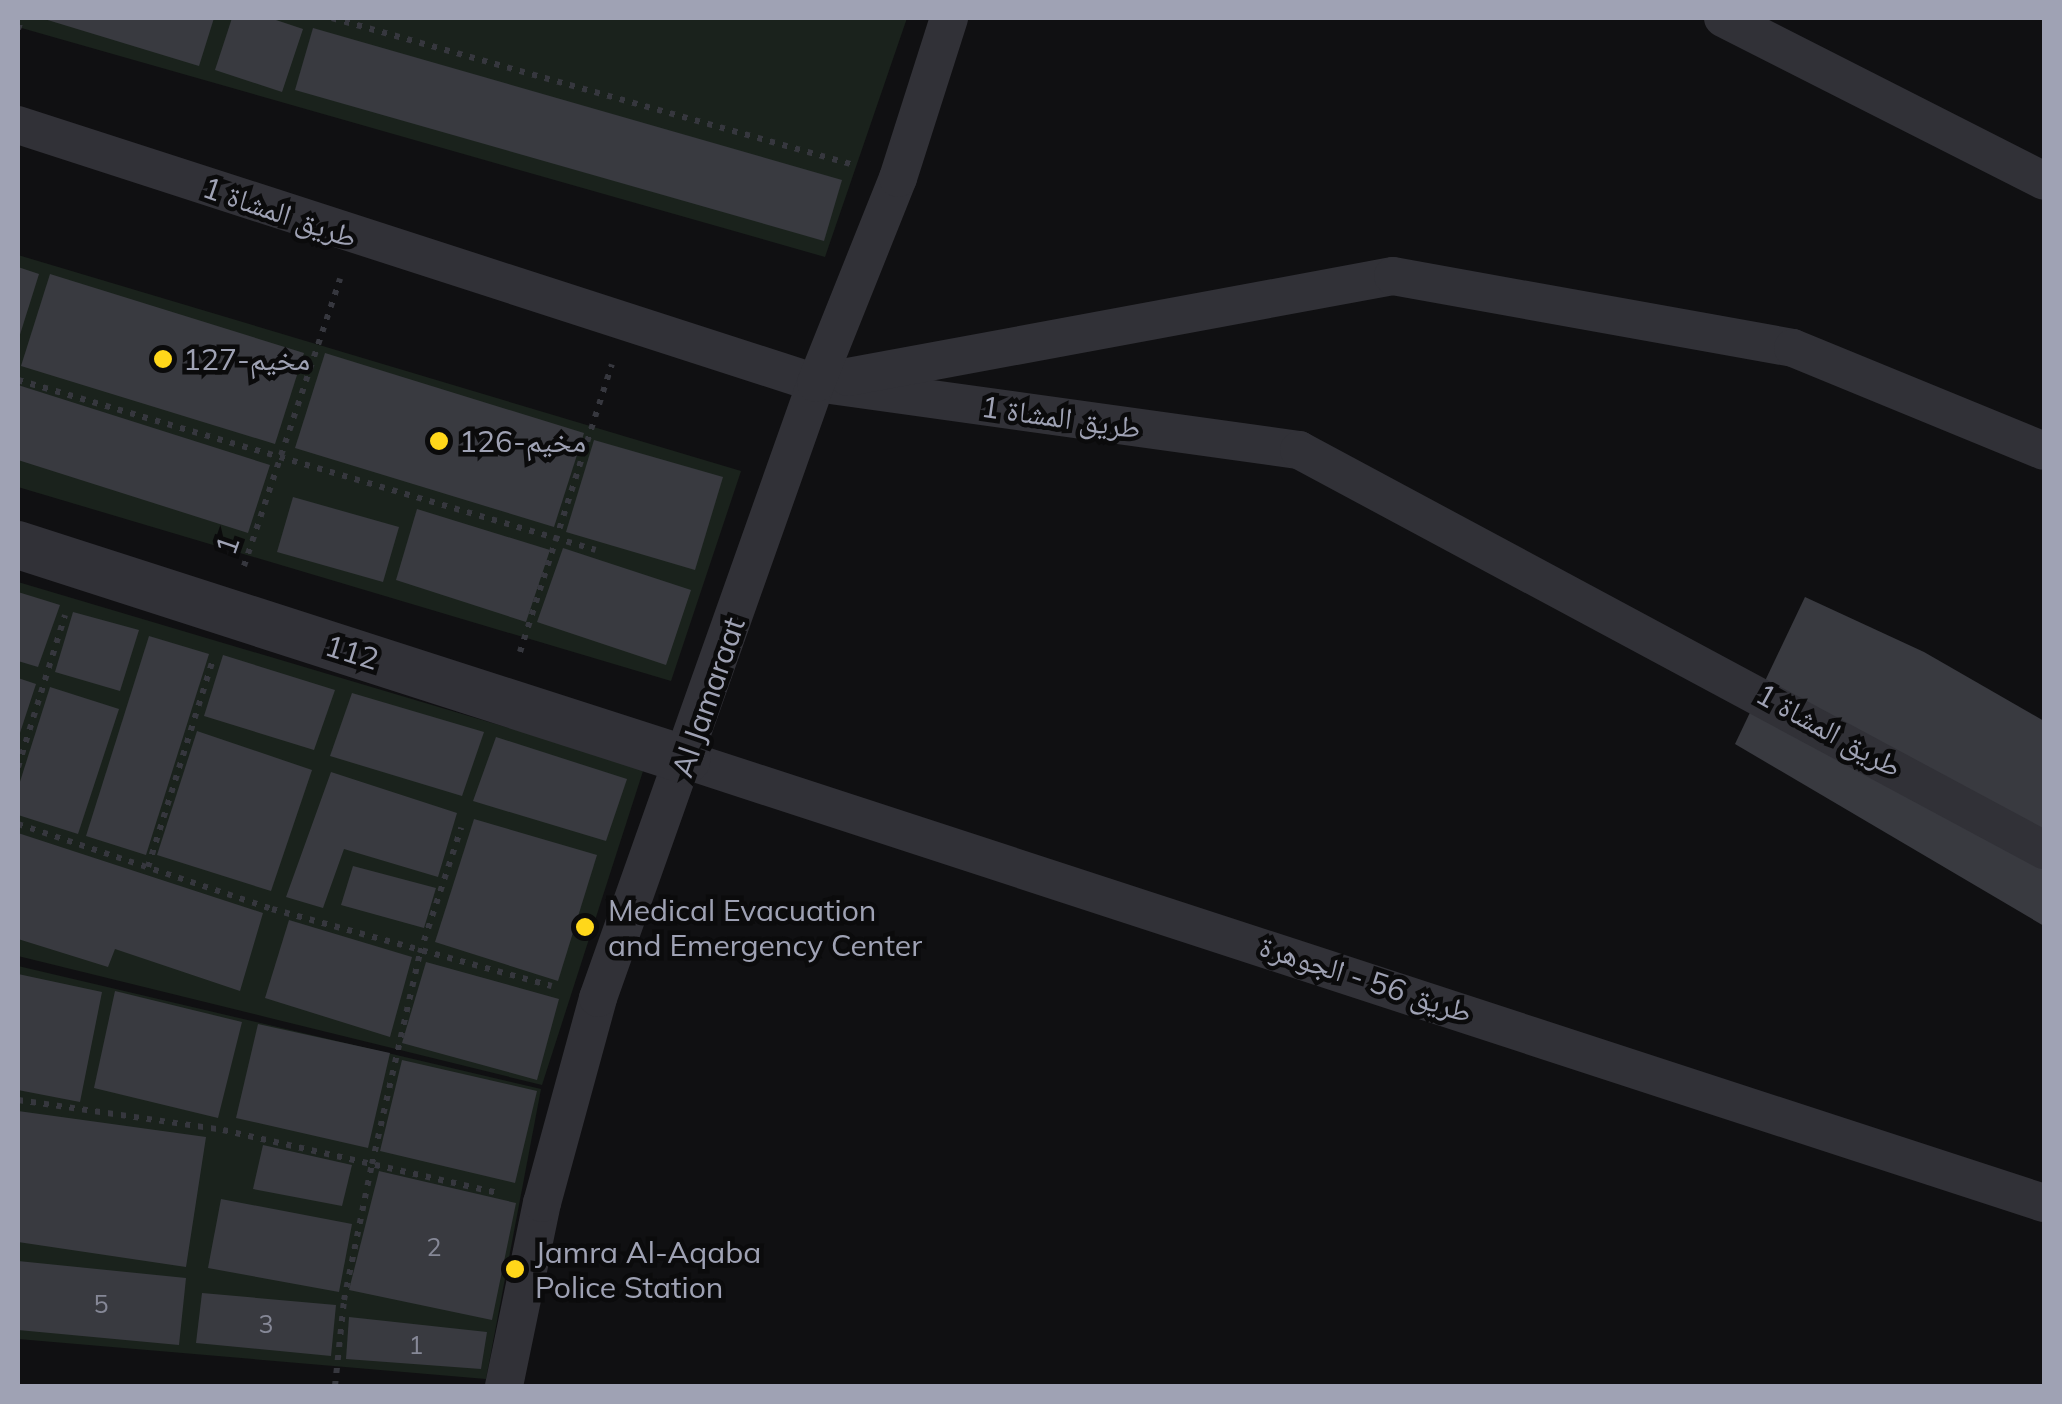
<!DOCTYPE html>
<html>
<head>
<meta charset="utf-8">
<style>
	body { margin:0 }
	#map { position:relative; width:2062px; height:1404px; overflow:hidden; background:#101012; font-family:Mulish,"Noto Naskh Arabic",sans-serif }
	div>[style] { position:absolute }
	.green>* { inset:0; background:#1a221c }
	.building>* { inset:0; background:#393a40 }
	.path>* { height:6px; margin-top:-3px; transform-origin:0; background:repeating-linear-gradient(90deg,#36373e 0 5px,transparent 0 13px) }
	.pedestrian>* { height:38px; margin:-19px; padding:0 19px; transform-origin:19px; border-radius:19px; background:#313137 }
	.minor>* { height:48px; margin:-24px; padding:0 24px; transform-origin:24px; border-radius:24px; background:#313137 }
	.dots>* { width:28px; height:28px; translate:-50% -50%; box-sizing:border-box; border:5px solid #0b0b0c; border-radius:50% }
	span { translate:-50% -50%; white-space:nowrap; text-align:center; line-height:1.15; -webkit-text-stroke:9px #0b0b0c; paint-order:stroke }
	.number-label { font-size:25px; color:#868897 }
	.number-label span { -webkit-text-stroke-width:0 }
	.street-label { font-size:30px; color:#9fa2b4 }
	.poi-label { font-size:30px; color:#9fa2b4 }
	.left { translate:0 -50%; text-align:left }
	.frame { position:absolute; inset:0; border:20px solid #9fa2b4; pointer-events:none }
</style>
</head>
<body>
<div id="map">
	<div class="green">
		<div style="clip-path:polygon(18px 18px,907px 18px,825px 257px,18px 27px)"></div>
		<div style="clip-path:polygon(18px 255px,741px 471px,671px 681px,18px 487px)"></div>
		<div style="clip-path:polygon(18px 582px,644px 768px,542px 1085px,18px 956px)"></div>
		<div style="clip-path:polygon(18px 966px,541px 1089px,486px 1379px,18px 1339px)"></div>
	</div>
	<div class="building">
		<div style="clip-path:polygon(41px 18px,214px 18px,199px 66px)"></div>
		<div style="clip-path:polygon(232px 18px,270px 18px,303px 29px,282px 92px,215px 70px)"></div>
		<div style="clip-path:polygon(313px 28px,842px 180px,824px 241px,295px 90px)"></div>
		<div style="clip-path:polygon(18px 267px,39px 274px,18px 341px)"></div>
		<div style="clip-path:polygon(50px 274px,304px 353px,275px 444px,21px 366px)"></div>
		<div style="clip-path:polygon(325px 353px,584px 433px,554px 527px,295px 448px)"></div>
		<div style="clip-path:polygon(18px 385px,270px 465px,248px 533px,18px 460px)"></div>
		<div style="clip-path:polygon(594px 440px,723px 477px,695px 570px,566px 532px)"></div>
		<div style="clip-path:polygon(293px 497px,399px 527px,383px 582px,277px 552px)"></div>
		<div style="clip-path:polygon(417px 509px,550px 550px,526px 622px,396px 580px)"></div>
		<div style="clip-path:polygon(563px 548px,691px 590px,666px 665px,537px 622px)"></div>
		<div style="clip-path:polygon(18px 592px,60px 605px,38px 667px,18px 661px)"></div>
		<div style="clip-path:polygon(1805px 597px,1924px 652px,2044px 721px,2044px 926px,1735px 744px)"></div>
		<div style="clip-path:polygon(73px 612px,139px 630px,120px 691px,55px 672px)"></div>
		<div style="clip-path:polygon(149px 636px,209px 654px,146px 855px,86px 836px)"></div>
		<div style="clip-path:polygon(223px 655px,335px 690px,314px 750px,204px 716px)"></div>
		<div style="clip-path:polygon(18px 678px,36px 684px,18px 739px)"></div>
		<div style="clip-path:polygon(50px 687px,119px 709px,78px 834px,18px 815px,18px 788px)"></div>
		<div style="clip-path:polygon(352px 693px,484px 732px,462px 796px,330px 756px)"></div>
		<div style="clip-path:polygon(197px 731px,312px 770px,271px 891px,157px 855px)"></div>
		<div style="clip-path:polygon(496px 737px,627px 779px,606px 841px,473px 801px)"></div>
		<div style="clip-path:polygon(331px 772px,457px 813px,438px 877px,344px 849px,323px 908px,286px 897px)"></div>
		<div style="clip-path:polygon(474px 819px,597px 855px,558px 981px,435px 942px)"></div>
		<div style="clip-path:polygon(18px 833px,263px 913px,240px 991px,115px 949px,108px 967px,18px 939px)"></div>
		<div style="clip-path:polygon(353px 866px,436px 888px,424px 928px,341px 905px)"></div>
		<div style="clip-path:polygon(289px 920px,412px 957px,390px 1037px,265px 998px)"></div>
		<div style="clip-path:polygon(426px 962px,559px 999px,537px 1080px,402px 1043px)"></div>
		<div style="clip-path:polygon(18px 974px,102px 992px,80px 1102px,18px 1090px)"></div>
		<div style="clip-path:polygon(115px 991px,242px 1022px,218px 1118px,94px 1088px)"></div>
		<div style="clip-path:polygon(258px 1024px,390px 1053px,368px 1148px,236px 1118px)"></div>
		<div style="clip-path:polygon(402px 1060px,537px 1091px,515px 1183px,380px 1151px)"></div>
		<div style="clip-path:polygon(18px 1111px,206px 1137px,186px 1267px,18px 1242px)"></div>
		<div style="clip-path:polygon(263px 1145px,352px 1165px,342px 1206px,253px 1189px)"></div>
		<div style="clip-path:polygon(379px 1171px,516px 1203px,492px 1320px,349px 1290px)"></div>
		<div style="clip-path:polygon(221px 1199px,352px 1224px,339px 1292px,208px 1268px)"></div>
		<div style="clip-path:polygon(18px 1261px,186px 1278px,179px 1345px,18px 1330px)"></div>
		<div style="clip-path:polygon(202px 1293px,336px 1305px,331px 1356px,196px 1343px)"></div>
		<div style="clip-path:polygon(349px 1317px,487px 1332px,481px 1369px,346px 1359px)"></div>
	</div>
	<div class="path">
		<div style="left:332px;top:18px;width:542px;rotate:15.73deg"></div>
		<div style="left:18px;top:29px;width:12px;rotate:-70deg"></div>
		<div style="left:18px;top:380px;width:602px;rotate:16.39deg"></div>
		<div style="left:244px;top:566px;width:303px;rotate:-71.5deg"></div>
		<div style="left:520px;top:652px;width:302px;rotate:-72.3deg"></div>
		<div style="left:18px;top:767px;width:159px;rotate:-72.8deg"></div>
		<div style="left:18px;top:824px;width:268px;rotate:18.5deg"></div>
		<div style="left:272px;top:909px;width:290px;rotate:15.4deg"></div>
		<div style="left:148px;top:867px;width:218px;rotate:-72.6deg"></div>
		<div style="left:18px;top:1100px;width:207px;rotate:8.3deg"></div>
		<div style="left:223px;top:1130px;width:281px;rotate:12.9deg"></div>
		<div style="left:335px;top:1386px;width:86px;rotate:-84deg"></div>
		<div style="left:344px;top:1300px;width:139px;rotate:-78.4deg"></div>
		<div style="left:372px;top:1164px;width:216px;rotate:-77.2deg"></div>
		<div style="left:420px;top:953px;width:132px;rotate:-71.8deg"></div>
	</div>
	<div class="pedestrian">
		<div style="left:1723px;top:18px;width:360px;rotate:26.9deg"></div>
		<div style="left:18px;top:125px;width:839px;rotate:17.92deg"></div>
		<div style="left:816px;top:383px;width:488px;rotate:7.9deg"></div>
		<div style="left:1299px;top:450px;width:846px;rotate:28.23deg"></div>
		<div style="left:848px;top:377px;width:554px;rotate:-10.5deg"></div>
		<div style="left:1393px;top:276px;width:406px;rotate:10.2deg"></div>
		<div style="left:1793px;top:348px;width:271px;rotate:22.3deg"></div>
		<div style="left:686px;top:760px;width:1428px;rotate:18.07deg"></div>
		<div style="left:504px;top:1386px;width:187px;rotate:-78.3deg"></div>
		<div style="left:542px;top:1203px;width:213px;rotate:-74.7deg"></div>
		<div style="left:598px;top:998px;width:652px;rotate:-70.48deg"></div>
		<div style="left:816px;top:383px;width:221px;rotate:-68.2deg"></div>
		<div style="left:898px;top:178px;width:168px;rotate:-72.3deg"></div>
	</div>
	<div class="minor">
		<div style="left:18px;top:545px;width:702px;rotate:17.84deg"></div>
	</div>
	<div class="dots">
		<div style="left:163px;top:359px;background:#ffd71a"></div>
		<div style="left:439px;top:441px;background:#ffd71a"></div>
		<div style="left:585px;top:927px;background:#ffd71a"></div>
		<div style="left:515px;top:1269px;background:#ffd71a"></div>
	</div>
	<div class="number-label">
		<span style="left:434px;top:1247px">2</span>
		<span style="left:101px;top:1304px">5</span>
		<span style="left:266px;top:1324px">3</span>
		<span style="left:416px;top:1345px">1</span>
	</div>
	<div class="street-label">
		<span style="left:280px;top:212px;rotate:19deg">طريق المشاة 1</span>
		<span style="left:1061px;top:417px;rotate:8deg">طريق المشاة 1</span>
		<span style="left:227px;top:545px;rotate:-71deg">1</span>
		<span style="left:352px;top:652px;rotate:17deg">112</span>
		<span style="left:708px;top:697px;rotate:-71deg">Al Jamaraat</span>
		<span style="left:1829px;top:730px;rotate:29deg">طريق المشاة 1</span>
		<span style="left:1366px;top:979px;rotate:18deg">طريق 56 - الجوهرة</span>
	</div>
	<div class="poi-label">
		<span class="left" style="left:183px;top:359px">مخيم-127</span>
		<span class="left" style="left:459px;top:441px">مخيم-126</span>
		<span class="left" style="left:608px;top:927px">Medical Evacuation<br>and Emergency Center</span>
		<span class="left" style="left:535px;top:1269px">Jamra Al-Aqaba<br>Police Station</span>
	</div>
	<div class="frame"></div>
</div>
</body>
</html>
